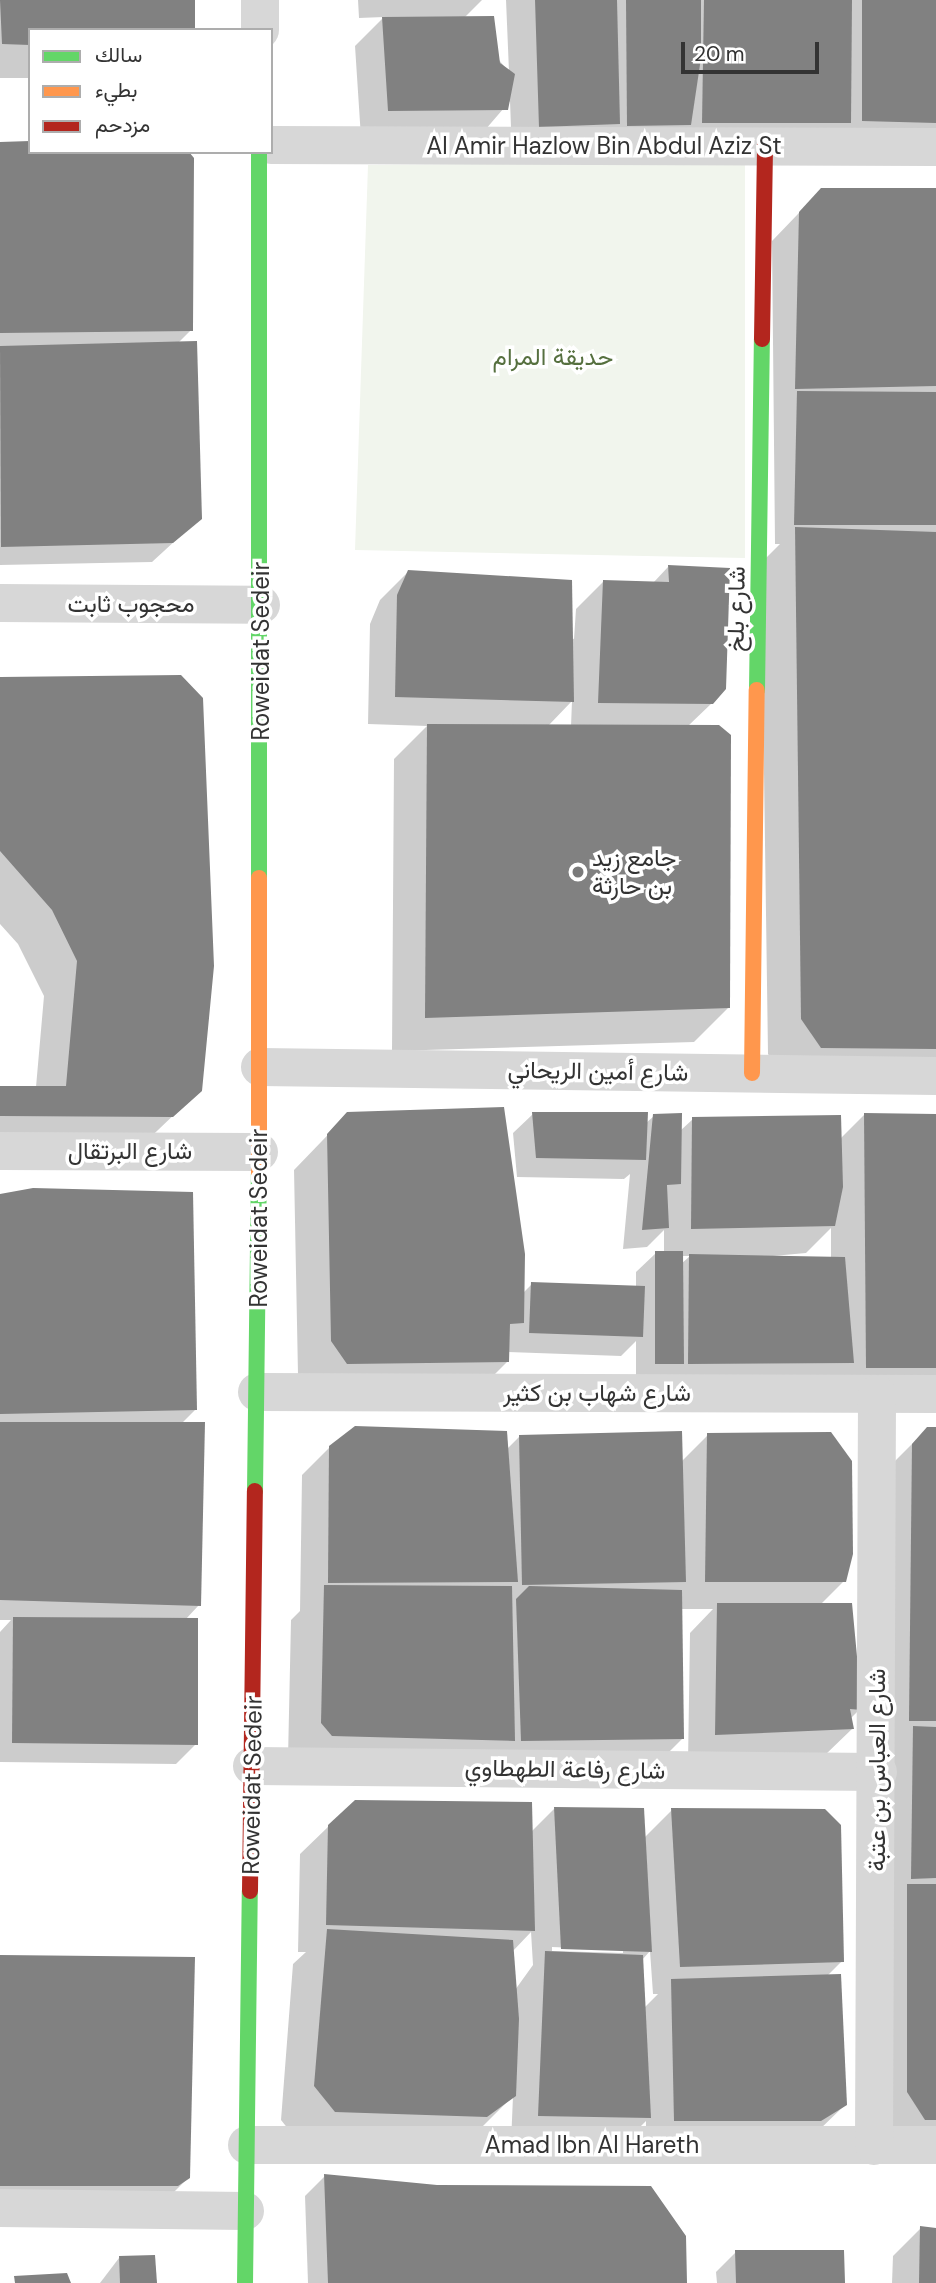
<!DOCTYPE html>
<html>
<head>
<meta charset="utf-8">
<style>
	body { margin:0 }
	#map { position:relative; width:936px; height:2283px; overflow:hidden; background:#fff; font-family:"DM Sans",Vazirmatn,sans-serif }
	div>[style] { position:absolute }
	.green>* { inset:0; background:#f1f5ed }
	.shadow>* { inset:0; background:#0003 }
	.building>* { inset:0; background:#818181 }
	.street>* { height:38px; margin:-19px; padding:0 19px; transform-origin:19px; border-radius:19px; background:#d7d7d7 }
	.fast>* { height:16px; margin:-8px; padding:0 8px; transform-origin:8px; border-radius:8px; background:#63d668 }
	.slow>* { height:16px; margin:-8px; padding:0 8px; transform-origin:8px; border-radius:8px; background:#ff974d }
	.jam>* { height:16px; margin:-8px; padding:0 8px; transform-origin:8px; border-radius:8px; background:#b3261e }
	.dots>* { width:19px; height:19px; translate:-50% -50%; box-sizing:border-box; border:4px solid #fff; border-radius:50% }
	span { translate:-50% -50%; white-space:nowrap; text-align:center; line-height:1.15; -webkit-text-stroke:7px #fff; paint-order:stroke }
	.street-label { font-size:24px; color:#333 }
	.park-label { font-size:24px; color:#56703f }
	.poi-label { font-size:24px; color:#333 }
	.left { translate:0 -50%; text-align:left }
	.legend { position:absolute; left:28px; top:28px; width:245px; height:126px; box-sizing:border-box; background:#fff; border:2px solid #adadad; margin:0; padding:9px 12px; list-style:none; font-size:21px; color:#333 }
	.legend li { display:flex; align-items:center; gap:14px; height:35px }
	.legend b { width:35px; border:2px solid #adadad }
	.scale { position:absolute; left:681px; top:42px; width:138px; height:32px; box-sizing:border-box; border:4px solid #333; border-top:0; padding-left:9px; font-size:21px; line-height:24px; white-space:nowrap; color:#333; -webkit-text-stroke:5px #fff; paint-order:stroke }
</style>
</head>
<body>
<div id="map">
	<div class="green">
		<div style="clip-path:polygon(745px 162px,745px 558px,355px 550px,368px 165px)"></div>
	</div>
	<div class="shadow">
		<div style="clip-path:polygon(0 0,194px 0,30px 30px,30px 78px,0 78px)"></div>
		<div style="clip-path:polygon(358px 0,482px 0,464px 18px,509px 72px,506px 0,936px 0,936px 143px,512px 154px,510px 101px,479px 137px,361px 138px,355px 46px,384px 17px,359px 18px)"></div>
		<div style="clip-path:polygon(0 144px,30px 152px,191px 330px,178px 343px,200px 518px,152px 562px,0 565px)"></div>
		<div style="clip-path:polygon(822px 189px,936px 190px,936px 1083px,787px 1081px,768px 1054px,761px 563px,780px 544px,775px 544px,772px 241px)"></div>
		<div style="clip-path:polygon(evenodd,668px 567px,712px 703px,688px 726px,728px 1008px,694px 1042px,392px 1051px,394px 759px,427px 726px,368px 724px,370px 624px,380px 600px,408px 572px,574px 639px,576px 609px,604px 581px,653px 583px,668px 567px,572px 701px,571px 726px,548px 726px,572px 701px)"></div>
		<div style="clip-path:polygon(0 678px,200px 1090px,137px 1150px,0 1149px,0 1088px,36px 1087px,44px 996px,18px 944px,0 924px)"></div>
		<div style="clip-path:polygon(evenodd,348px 1114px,523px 1293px,532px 1284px,636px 1288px,636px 1272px,656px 1253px,664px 1253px,664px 1230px,647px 1247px,623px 1249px,630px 1174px,624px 1179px,517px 1177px,513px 1133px,533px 1114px,646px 1123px,654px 1116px,680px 1131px,693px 1119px,840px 1139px,864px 1115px,936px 1116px,936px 1402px,636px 1383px,636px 1341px,621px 1356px,507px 1352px,507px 1362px,473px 1396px,298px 1375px,294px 1170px,348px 1114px,831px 1228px,831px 1258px,762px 1257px,806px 1253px,831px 1228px,348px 1114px,681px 1256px,690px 1256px,681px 1264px,681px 1256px)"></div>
		<div style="clip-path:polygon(0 1195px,195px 1410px,181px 1424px,199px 1605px,185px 1620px,196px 1744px,176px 1764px,0 1762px,0 1632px,11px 1620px,0 1620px)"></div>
		<div style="clip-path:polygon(927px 1429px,936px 1429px,936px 2154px,891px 2153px,893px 1463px)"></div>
		<div style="clip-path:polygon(708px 1435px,844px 1581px,820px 1605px,860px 1709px,850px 1719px,852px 1729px,824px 1756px,688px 1762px,690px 1633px,713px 1609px,681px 1609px,683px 1738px,655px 1766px,288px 1758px,291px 1620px,300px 1611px,302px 1475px,330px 1447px,507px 1449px,519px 1437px,681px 1462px)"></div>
		<div style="clip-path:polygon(evenodd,554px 1809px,644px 1838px,672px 1810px,842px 1961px,827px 1976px,846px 2104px,817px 2132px,646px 2148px,646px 2121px,622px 2145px,511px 2143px,513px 2096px,480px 2129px,301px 2145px,281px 2120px,293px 1964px,306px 1952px,298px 1952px,300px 1854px,329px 1826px,531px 1832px,554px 1809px,531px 1932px,533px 1965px,515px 1990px,512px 1952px,531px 1932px,554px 1809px,552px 1947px,623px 1950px,623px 1953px,552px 1951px,552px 1947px,554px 1809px,650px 1951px,653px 1994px,658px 1994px,644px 2008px,642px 1960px,650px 1951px)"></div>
		<div style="clip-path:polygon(0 1957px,189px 2177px,168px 2198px,0 2205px)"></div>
		<div style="clip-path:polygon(325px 2176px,685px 2237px,686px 2283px,308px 2283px,305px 2196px)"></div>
		<div style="clip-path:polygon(921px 2228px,936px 2231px,936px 2283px,892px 2283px,893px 2256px)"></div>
		<div style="clip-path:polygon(736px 2252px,844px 2283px,717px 2283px,716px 2272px)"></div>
		<div style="clip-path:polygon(119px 2258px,155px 2283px,100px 2283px)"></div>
	</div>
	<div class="building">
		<div style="clip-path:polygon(0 0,195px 0,195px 30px,30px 30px,30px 45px,2px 44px)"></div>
		<div style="clip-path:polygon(535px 0,617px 0,620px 124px,539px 127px)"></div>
		<div style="clip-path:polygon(626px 0,701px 0,701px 58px,691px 125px,627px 126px)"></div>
		<div style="clip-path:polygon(704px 0,852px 0,851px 123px,702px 123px)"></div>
		<div style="clip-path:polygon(862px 0,936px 0,936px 123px,862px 121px)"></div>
		<div style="clip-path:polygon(494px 16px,500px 63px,515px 74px,508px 110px,388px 111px,382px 17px)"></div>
		<div style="clip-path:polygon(30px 141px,30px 152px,189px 152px,194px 158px,193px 331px,0 333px,0 142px)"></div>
		<div style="clip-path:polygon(821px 188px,936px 188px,936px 386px,795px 389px,799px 212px)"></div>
		<div style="clip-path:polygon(197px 341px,202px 519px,173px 543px,1px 547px,0 346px)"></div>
		<div style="clip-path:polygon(797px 391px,936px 392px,936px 525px,794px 525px)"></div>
		<div style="clip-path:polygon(795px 527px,936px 532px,936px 1049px,821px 1048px,801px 1019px)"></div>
		<div style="clip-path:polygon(668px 565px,730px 568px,726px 689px,713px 704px,598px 703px,603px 580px,669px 582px)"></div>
		<div style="clip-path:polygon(408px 570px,572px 580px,574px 702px,395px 697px,397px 595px)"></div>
		<div style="clip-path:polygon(181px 675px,203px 698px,214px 966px,202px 1091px,173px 1117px,0 1116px,0 1086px,66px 1086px,77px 961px,52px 910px,0 851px,0 677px)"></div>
		<div style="clip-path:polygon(427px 724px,719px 725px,731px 735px,730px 1008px,425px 1018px)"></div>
		<div style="clip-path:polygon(504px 1107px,525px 1254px,524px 1323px,510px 1324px,509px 1362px,347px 1364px,331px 1341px,327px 1134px,347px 1112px)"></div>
		<div style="clip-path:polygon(532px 1112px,648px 1112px,646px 1160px,536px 1158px)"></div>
		<div style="clip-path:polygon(682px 1113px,681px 1184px,667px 1185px,669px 1228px,642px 1230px,653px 1114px)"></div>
		<div style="clip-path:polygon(864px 1113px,936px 1114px,936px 1368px,866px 1368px)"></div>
		<div style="clip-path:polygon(841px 1115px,843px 1187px,835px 1226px,691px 1229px,692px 1117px)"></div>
		<div style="clip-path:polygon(33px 1188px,193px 1192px,197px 1410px,0 1414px,0 1194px)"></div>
		<div style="clip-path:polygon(655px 1251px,683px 1251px,684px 1364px,655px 1364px)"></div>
		<div style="clip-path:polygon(689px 1254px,845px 1257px,854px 1363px,688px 1364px)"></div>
		<div style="clip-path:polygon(531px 1282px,645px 1286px,643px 1337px,529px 1333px)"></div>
		<div style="clip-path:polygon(0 1422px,205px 1422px,201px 1606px,0 1600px)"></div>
		<div style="clip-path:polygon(355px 1426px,507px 1431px,518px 1582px,328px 1583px,329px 1446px)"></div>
		<div style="clip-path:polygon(927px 1427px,936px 1427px,936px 1721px,909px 1721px,912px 1444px)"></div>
		<div style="clip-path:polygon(682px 1431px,686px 1582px,522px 1585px,519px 1435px)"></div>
		<div style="clip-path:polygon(831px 1432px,852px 1461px,853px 1554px,846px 1582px,705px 1582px,707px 1433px)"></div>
		<div style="clip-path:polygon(324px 1585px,512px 1586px,515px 1741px,332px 1736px,321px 1723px)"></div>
		<div style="clip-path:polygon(529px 1586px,682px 1590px,684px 1739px,521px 1741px,516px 1599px)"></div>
		<div style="clip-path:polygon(717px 1603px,852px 1603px,862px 1710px,850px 1709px,854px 1729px,715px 1735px)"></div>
		<div style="clip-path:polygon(13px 1617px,198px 1618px,198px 1745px,12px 1743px)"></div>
		<div style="clip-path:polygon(913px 1726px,936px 1727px,936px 1878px,911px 1879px)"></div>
		<div style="clip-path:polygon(355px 1800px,532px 1802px,535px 1931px,326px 1925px,328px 1825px)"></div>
		<div style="clip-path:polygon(554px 1807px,644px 1808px,652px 1952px,561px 1949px)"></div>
		<div style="clip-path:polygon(671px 1808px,825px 1809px,841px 1825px,844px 1962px,680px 1967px)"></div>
		<div style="clip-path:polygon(907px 1884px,936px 1884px,936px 2120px,925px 2120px,907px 2092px)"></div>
		<div style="clip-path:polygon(327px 1929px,513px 1940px,519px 2019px,516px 2096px,487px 2117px,335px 2112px,314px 2086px)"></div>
		<div style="clip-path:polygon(545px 1951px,643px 1955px,651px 2118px,538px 2116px)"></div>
		<div style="clip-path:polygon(0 1955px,195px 1957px,190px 2178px,178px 2186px,0 2186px)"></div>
		<div style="clip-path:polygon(841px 1974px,847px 2105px,821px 2121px,674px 2121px,671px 1979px)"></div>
		<div style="clip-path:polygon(324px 2174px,437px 2185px,651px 2186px,686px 2236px,687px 2283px,328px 2283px)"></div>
		<div style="clip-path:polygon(920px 2226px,936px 2228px,936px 2283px,919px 2283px)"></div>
		<div style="clip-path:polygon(735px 2250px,844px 2250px,845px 2283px,736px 2283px)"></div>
		<div style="clip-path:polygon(155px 2255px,157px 2283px,120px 2283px,119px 2256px)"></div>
		<div style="clip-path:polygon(67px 2273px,71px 2283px,15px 2283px,14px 2276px)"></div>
	</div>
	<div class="street">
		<div style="left:260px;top:0;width:30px;rotate:90deg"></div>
		<div style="left:271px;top:145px;width:665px;rotate:0.17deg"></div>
		<div style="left:0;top:603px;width:261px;rotate:0.4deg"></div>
		<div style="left:260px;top:1067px;width:676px;rotate:0.76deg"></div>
		<div style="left:0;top:1151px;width:259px;rotate:0.2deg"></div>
		<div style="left:257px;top:1392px;width:679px;rotate:0.17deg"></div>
		<div style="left:252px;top:1766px;width:626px;rotate:0.55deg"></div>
		<div style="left:247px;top:2145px;width:689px"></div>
		<div style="left:874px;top:2146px;width:752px;rotate:-89.77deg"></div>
		<div style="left:0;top:2208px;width:245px;rotate:0.7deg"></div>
	</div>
	<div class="fast">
		<div style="left:259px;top:152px;width:726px;rotate:90deg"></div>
		<div style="left:757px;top:690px;width:351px;rotate:-89.2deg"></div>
		<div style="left:255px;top:1491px;width:317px;rotate:-89.3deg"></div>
		<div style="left:245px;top:2283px;width:392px;rotate:-89.3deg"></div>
	</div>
	<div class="slow">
		<div style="left:752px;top:1073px;width:383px;rotate:-89.3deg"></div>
		<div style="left:259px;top:1174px;width:296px;rotate:-90deg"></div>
	</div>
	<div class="jam">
		<div style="left:762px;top:339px;width:193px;rotate:-89.1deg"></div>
		<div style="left:250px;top:1891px;width:400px;rotate:-89.3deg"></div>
	</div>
	<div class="dots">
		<div style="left:578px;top:872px;background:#7a7a7a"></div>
	</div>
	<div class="street-label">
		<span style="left:604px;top:146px">Al Amir Hazlow Bin Abdul Aziz St</span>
		<span style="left:131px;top:604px">محجوب ثابت</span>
		<span style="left:736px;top:609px;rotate:-89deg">شارع بلخ</span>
		<span style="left:261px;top:651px;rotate:-90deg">Roweidat Sedeir</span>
		<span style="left:598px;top:1071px;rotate:1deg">شارع أمين الريحاني</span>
		<span style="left:130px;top:1151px">شارع البرتقال</span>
		<span style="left:259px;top:1218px;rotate:-90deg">Roweidat Sedeir</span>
		<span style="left:597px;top:1393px">شارع شهاب بن كثير</span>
		<span style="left:565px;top:1769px;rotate:1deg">شارع رفاعة الطهطاوي</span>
		<span style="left:877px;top:1770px;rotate:-90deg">شارع العباس بن عتبة</span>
		<span style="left:252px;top:1785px;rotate:-89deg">Roweidat Sedeir</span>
		<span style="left:592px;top:2145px">Amad Ibn Al Hareth</span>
	</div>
	<div class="park-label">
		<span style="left:553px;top:357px">حديقة المرام</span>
	</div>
	<div class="poi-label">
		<span class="left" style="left:592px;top:872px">جامع زيد<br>بن حارثة</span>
	</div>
	<ul class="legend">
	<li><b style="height:9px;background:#63d668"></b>سالك</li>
	<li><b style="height:9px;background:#ff974d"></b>بطيء</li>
	<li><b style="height:9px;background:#b3261e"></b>مزدحم</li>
	</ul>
	<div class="scale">20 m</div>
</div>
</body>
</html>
